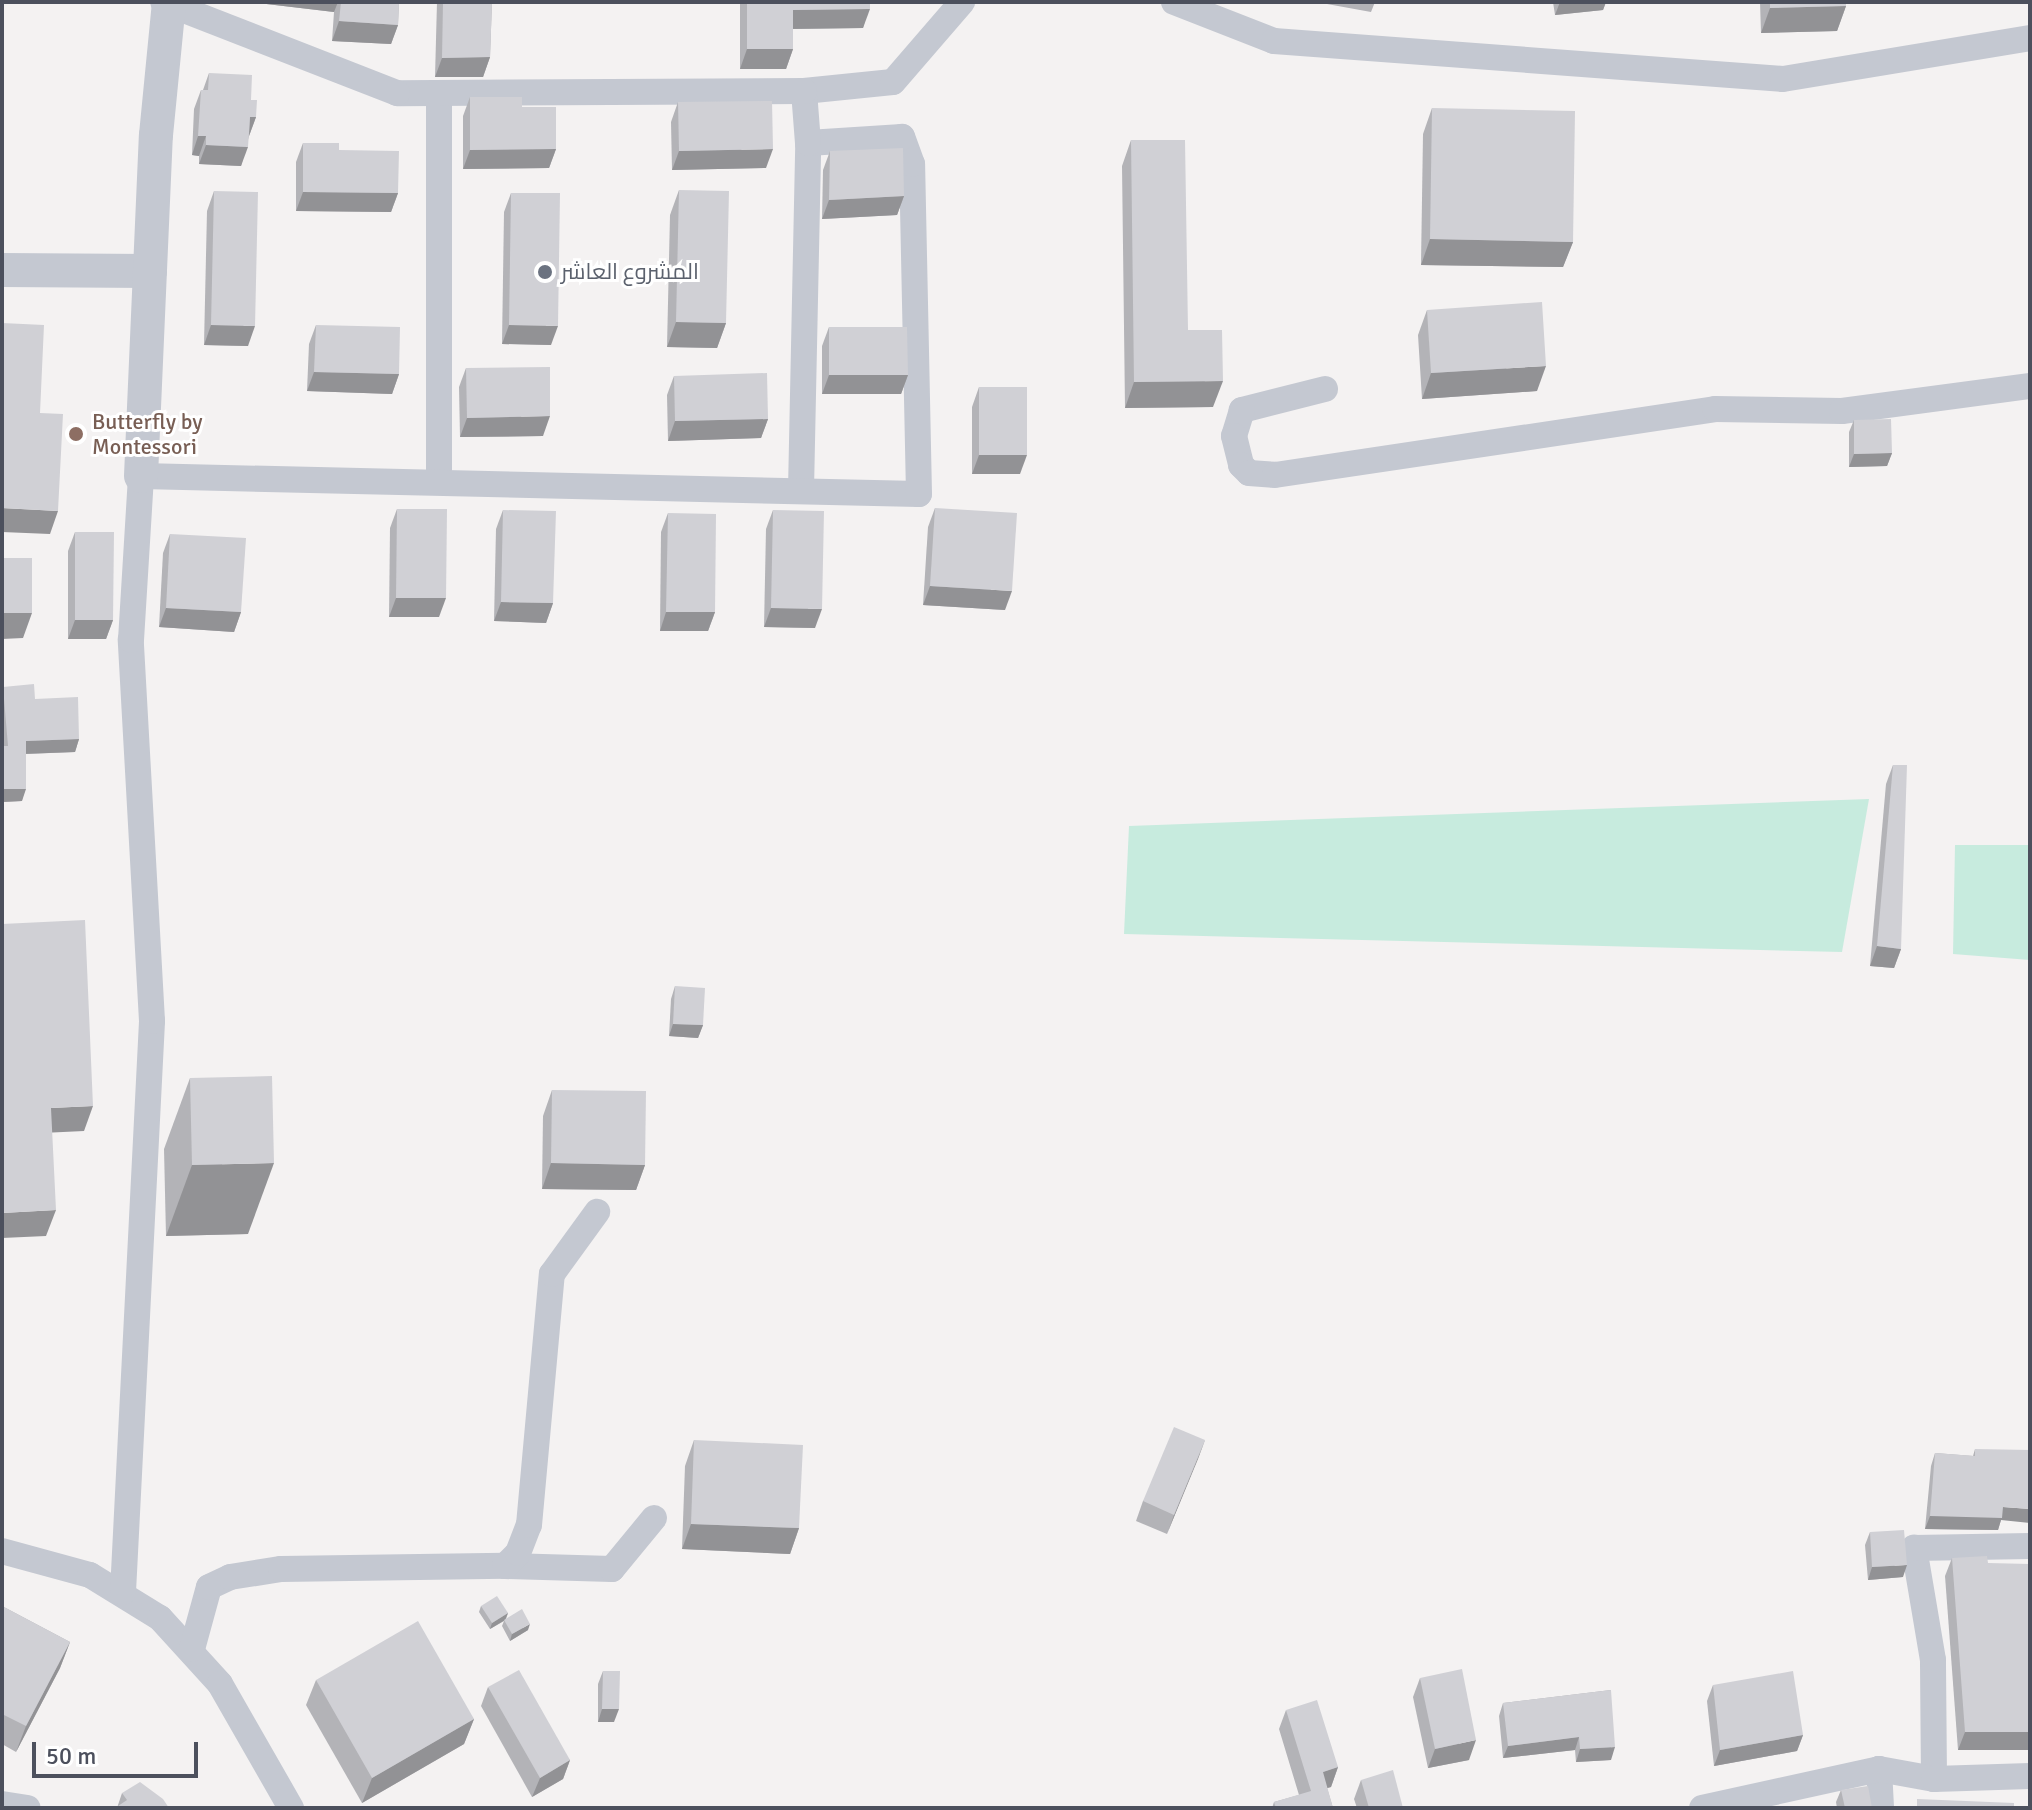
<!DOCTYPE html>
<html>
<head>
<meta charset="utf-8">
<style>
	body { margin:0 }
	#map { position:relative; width:2032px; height:1810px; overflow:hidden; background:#f4f2f2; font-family:Signika,Cairo,sans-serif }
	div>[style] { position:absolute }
	.green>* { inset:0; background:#c7ebde }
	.minor>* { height:26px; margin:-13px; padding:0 13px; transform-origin:13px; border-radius:13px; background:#c4c8d1 }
	.tertiary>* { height:34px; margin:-17px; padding:0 17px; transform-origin:17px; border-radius:17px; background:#c4c8d1 }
	.wall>* { inset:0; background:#b3b3b7 }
	.shaded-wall>* { inset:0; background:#929295 }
	.building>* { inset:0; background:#d0d0d5 }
	.dots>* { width:22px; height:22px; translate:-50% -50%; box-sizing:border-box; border:4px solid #fff; border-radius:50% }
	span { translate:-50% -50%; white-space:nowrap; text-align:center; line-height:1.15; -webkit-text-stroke:6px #fff; paint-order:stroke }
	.worship-label { font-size:22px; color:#5b616d }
	.left { translate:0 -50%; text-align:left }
	.education-label { font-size:22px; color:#785e54 }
	.frame { position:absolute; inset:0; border:4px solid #4c505d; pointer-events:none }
	.scale { position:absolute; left:32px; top:1742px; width:166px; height:36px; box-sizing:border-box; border:4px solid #4c505d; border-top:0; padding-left:10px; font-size:24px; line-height:28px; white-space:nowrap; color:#4c505d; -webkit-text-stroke:6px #fff; paint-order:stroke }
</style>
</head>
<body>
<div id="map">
	<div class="green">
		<div style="clip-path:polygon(1869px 799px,1842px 952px,1124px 934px,1129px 826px)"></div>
		<div style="clip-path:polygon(1955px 845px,2030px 845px,2030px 960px,1953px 954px)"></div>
	</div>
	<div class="minor">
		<div style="left:1174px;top:2px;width:107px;rotate:21.3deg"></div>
		<div style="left:1274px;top:41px;width:510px;rotate:4.27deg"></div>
		<div style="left:1783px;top:79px;width:250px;rotate:-9.4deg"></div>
		<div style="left:804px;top:91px;width:89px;rotate:-5.8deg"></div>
		<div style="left:893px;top:82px;width:106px;rotate:-49.2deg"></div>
		<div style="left:1325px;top:389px;width:86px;rotate:165.8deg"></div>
		<div style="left:1242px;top:410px;width:27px;rotate:107deg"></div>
		<div style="left:1234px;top:436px;width:30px;rotate:76deg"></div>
		<div style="left:1241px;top:465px;width:11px;rotate:45deg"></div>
		<div style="left:1249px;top:473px;width:26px;rotate:4deg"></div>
		<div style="left:1275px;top:475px;width:445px;rotate:-8.5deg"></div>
		<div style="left:1715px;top:409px;width:127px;rotate:0.9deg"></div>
		<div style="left:1842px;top:411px;width:190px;rotate:-7.6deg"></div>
		<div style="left:439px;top:479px;width:386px;rotate:-90deg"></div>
		<div style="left:801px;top:490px;width:347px;rotate:-88.8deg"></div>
		<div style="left:2px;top:1551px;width:91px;rotate:15.3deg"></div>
		<div style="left:90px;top:1575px;width:82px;rotate:31.6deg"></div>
		<div style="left:160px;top:1618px;width:89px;rotate:47.7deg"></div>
		<div style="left:220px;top:1684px;width:143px;rotate:60.2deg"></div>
		<div style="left:505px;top:1566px;width:107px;rotate:1.6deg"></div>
		<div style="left:612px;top:1569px;width:66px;rotate:-50.5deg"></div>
		<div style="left:123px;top:1592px;width:572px;rotate:-87.09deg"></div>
		<div style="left:152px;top:1021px;width:382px;rotate:-93.2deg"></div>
		<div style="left:131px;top:640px;width:164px;rotate:-86.5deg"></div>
		<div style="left:141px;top:476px;width:778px;rotate:1.33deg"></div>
		<div style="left:919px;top:494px;width:330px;rotate:-91.2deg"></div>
		<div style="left:912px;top:164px;width:29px;rotate:-110deg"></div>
		<div style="left:902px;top:137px;width:94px;rotate:176.3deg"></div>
		<div style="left:808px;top:143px;width:52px;rotate:-94.4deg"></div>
		<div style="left:804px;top:91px;width:407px;rotate:179.7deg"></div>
		<div style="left:397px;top:93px;width:251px;rotate:-158.7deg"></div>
		<div style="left:192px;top:1649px;width:64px;rotate:-74.7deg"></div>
		<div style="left:209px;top:1587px;width:23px;rotate:-25deg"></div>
		<div style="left:230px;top:1577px;width:52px;rotate:-8.9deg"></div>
		<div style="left:281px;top:1569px;width:224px;rotate:-0.8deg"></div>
		<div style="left:505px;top:1566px;width:18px;rotate:-45deg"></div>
		<div style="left:518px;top:1553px;width:30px;rotate:-69deg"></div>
		<div style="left:529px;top:1525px;width:252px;rotate:-84.8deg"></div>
		<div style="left:552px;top:1274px;width:77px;rotate:-54deg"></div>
		<div style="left:1879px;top:1769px;width:39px;rotate:87deg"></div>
		<div style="left:1934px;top:1779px;width:119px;rotate:-90.5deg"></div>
		<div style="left:1933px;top:1660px;width:114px;rotate:-99.6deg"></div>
		<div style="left:1914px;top:1548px;width:116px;rotate:-1deg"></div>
		<div style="left:2px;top:1804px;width:26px;rotate:9deg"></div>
		<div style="left:1702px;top:1808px;width:181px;rotate:-12.4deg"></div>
		<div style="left:1879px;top:1769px;width:56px;rotate:10.3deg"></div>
		<div style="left:1934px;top:1779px;width:96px;rotate:-1.8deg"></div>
	</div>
	<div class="tertiary">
		<div style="left:2px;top:270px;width:148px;rotate:0.4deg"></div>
		<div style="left:141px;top:476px;width:341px;rotate:-87.5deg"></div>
		<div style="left:156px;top:135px;width:134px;rotate:-84.4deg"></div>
	</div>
	<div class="wall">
		<div style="clip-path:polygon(258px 2px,399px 2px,398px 25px,391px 44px,332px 41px,334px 12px,258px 3px)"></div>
		<div style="clip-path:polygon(437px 2px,492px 2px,490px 57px,483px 77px,435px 77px)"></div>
		<div style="clip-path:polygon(740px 2px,870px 2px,863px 28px,793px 29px,793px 49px,786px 69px,740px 69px)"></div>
		<div style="clip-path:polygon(1327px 2px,1375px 2px,1371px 12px,1327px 4px)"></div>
		<div style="clip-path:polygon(1553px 2px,1606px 2px,1603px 10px,1555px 15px)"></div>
		<div style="clip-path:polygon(1760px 2px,1846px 2px,1846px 6px,1837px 31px,1761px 33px)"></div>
		<div style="clip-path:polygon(209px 73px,251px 100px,256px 117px,249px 136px,241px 166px,199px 164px,199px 156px,192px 155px,194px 109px,201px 90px,203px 90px)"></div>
		<div style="clip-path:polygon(470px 97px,522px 107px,556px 149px,549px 168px,463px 169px,463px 116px)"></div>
		<div style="clip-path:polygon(678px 102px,766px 168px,672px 170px,671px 122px)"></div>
		<div style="clip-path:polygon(1432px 108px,1573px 242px,1563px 267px,1421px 265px,1423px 134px)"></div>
		<div style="clip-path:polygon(1131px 140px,1188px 330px,1213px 407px,1125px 408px,1122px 166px)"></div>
		<div style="clip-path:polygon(303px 143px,339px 150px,398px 193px,391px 212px,296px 211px,296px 162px)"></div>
		<div style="clip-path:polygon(830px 151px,904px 196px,897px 215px,822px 219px,823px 170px)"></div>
		<div style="clip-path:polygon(679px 190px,726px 323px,717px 348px,667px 347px,670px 215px)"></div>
		<div style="clip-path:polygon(214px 191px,248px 346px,204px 345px,207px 211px)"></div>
		<div style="clip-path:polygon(511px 193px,551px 345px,502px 344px,504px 212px)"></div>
		<div style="clip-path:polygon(1427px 310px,1537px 391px,1422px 399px,1418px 335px)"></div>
		<div style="clip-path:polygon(316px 325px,399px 374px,392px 394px,307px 391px,309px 344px)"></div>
		<div style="clip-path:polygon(829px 327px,908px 375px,901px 394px,822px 394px,822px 346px)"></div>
		<div style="clip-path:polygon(466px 368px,543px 436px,460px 437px,459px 387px)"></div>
		<div style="clip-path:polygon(674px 376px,768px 419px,761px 438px,668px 441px,667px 395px)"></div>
		<div style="clip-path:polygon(979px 387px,1020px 474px,972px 474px,972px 407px)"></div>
		<div style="clip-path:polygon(1854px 420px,1892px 453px,1887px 466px,1849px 467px,1849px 432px)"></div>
		<div style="clip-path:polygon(935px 508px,1005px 610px,923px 605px,928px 527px)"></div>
		<div style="clip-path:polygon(397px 509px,439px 617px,389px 617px,390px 528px)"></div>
		<div style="clip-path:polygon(503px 510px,553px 603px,546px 623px,494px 621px,496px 529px)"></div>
		<div style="clip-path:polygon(773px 510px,815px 628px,764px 627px,766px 529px)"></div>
		<div style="clip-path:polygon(668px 513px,715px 612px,708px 631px,660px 631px,661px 532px)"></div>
		<div style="clip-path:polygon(75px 532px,113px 620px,106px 639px,68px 639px,68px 551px)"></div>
		<div style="clip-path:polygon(170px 534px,241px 612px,234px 632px,159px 627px,163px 553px)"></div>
		<div style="clip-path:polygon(3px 687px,35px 699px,79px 739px,75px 752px,26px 754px,22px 801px,2px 802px,2px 691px)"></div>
		<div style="clip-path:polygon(1893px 765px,1901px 949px,1894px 968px,1870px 966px,1886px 784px)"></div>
		<div style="clip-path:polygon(675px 986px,703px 1025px,698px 1038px,669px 1036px,671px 999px)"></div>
		<div style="clip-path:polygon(190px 1078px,248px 1234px,166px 1236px,164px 1149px)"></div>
		<div style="clip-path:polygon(552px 1090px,645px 1165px,636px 1190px,542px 1189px,543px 1116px)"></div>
		<div style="clip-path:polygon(694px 1440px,799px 1528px,790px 1554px,682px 1549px,685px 1466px)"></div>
		<div style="clip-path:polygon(1205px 1440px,1167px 1534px,1136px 1521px,1143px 1501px)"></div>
		<div style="clip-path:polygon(1975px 1449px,2001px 1520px,1998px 1530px,1925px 1529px,1931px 1466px,1935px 1453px,1973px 1456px)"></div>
		<div style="clip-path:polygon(1870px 1532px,1903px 1577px,1868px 1580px,1865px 1545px)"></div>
		<div style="clip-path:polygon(1952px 1558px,1988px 1563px,2030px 1750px,1958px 1750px,1945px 1576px)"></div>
		<div style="clip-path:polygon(2px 1606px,70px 1642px,60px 1668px,16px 1752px,2px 1744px)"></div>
		<div style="clip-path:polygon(481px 1606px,508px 1613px,506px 1619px,528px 1630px,510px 1641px,502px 1626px,504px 1621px,490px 1629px,479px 1612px)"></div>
		<div style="clip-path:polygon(603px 1671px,614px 1722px,598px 1722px,598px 1684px)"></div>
		<div style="clip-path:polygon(1420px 1678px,1469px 1760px,1428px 1768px,1413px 1697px)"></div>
		<div style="clip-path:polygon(316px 1680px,474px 1719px,464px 1744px,362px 1803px,306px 1705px)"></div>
		<div style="clip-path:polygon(1713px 1685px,1803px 1735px,1797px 1751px,1714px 1766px,1707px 1701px)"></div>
		<div style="clip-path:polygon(488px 1687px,570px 1760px,563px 1779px,532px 1797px,481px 1706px)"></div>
		<div style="clip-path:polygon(1611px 1690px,1611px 1760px,1576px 1762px,1575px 1750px,1503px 1758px,1499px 1716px,1503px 1703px)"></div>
		<div style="clip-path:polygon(1286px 1710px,1338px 1767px,1331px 1787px,1327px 1788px,1333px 1808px,1272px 1808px,1274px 1802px,1299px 1795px,1279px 1729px)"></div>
		<div style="clip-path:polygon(1361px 1780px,1403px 1808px,1357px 1808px,1354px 1799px)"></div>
		<div style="clip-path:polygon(1841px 1790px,1872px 1808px,1837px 1808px,1836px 1802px)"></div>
		<div style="clip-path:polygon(122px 1793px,169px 1808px,117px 1808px)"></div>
	</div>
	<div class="shaded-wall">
		<div style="clip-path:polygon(258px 2px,338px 2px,334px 12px,258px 3px)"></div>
		<div style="clip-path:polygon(1560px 2px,1606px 2px,1603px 10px,1555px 15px)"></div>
		<div style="clip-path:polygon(1846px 6px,1837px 31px,1761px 33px,1770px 8px)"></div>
		<div style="clip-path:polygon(870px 9px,863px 28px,786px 29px,793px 10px)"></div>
		<div style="clip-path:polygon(339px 21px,398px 25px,391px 44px,332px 41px)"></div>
		<div style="clip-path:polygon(747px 49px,793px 49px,786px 69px,740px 69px)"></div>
		<div style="clip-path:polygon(490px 57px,483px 77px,435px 77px,442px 58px)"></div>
		<div style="clip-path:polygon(250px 117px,256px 117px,249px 136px)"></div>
		<div style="clip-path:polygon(198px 136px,206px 136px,199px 156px,192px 155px)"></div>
		<div style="clip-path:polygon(206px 145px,248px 147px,241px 166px,199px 164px)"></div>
		<div style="clip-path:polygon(556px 149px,549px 168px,463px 169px,470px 150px)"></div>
		<div style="clip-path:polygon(773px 149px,766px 168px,672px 170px,679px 151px)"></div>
		<div style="clip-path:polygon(303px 192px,398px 193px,391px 212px,296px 211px)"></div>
		<div style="clip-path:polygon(904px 196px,897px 215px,822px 219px,829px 200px)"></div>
		<div style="clip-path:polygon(1430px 239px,1573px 242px,1563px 267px,1421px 265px)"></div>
		<div style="clip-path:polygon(676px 322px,726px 323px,717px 348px,667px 347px)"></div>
		<div style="clip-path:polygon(211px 325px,255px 326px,248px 346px,204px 345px)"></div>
		<div style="clip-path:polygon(509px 325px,558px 326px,551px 345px,502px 344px)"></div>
		<div style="clip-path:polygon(1546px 366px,1537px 391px,1422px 399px,1431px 373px)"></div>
		<div style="clip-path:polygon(314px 372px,399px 374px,392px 394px,307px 391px)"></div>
		<div style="clip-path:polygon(829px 375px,908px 375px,901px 394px,822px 394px)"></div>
		<div style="clip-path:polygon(1223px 381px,1213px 407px,1125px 408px,1134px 382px)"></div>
		<div style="clip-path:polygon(550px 416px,543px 436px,460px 437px,467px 418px)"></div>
		<div style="clip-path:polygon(768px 419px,761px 438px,668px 441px,675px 421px)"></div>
		<div style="clip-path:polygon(1892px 453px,1887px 466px,1849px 467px,1854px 454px)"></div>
		<div style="clip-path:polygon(979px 455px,1027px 455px,1020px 474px,972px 474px)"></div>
		<div style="clip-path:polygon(2px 508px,58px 511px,50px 534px,2px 532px)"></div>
		<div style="clip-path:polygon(930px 586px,1012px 591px,1005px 610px,923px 605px)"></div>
		<div style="clip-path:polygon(396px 598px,446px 598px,439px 617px,389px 617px)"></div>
		<div style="clip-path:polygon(501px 602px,553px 603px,546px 623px,494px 621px)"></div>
		<div style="clip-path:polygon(166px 608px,241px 612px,234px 632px,159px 627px)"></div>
		<div style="clip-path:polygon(771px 608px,822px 609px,815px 628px,764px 627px)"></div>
		<div style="clip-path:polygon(666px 612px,715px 612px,708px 631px,660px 631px)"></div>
		<div style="clip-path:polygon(2px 613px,32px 613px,23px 638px,2px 639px)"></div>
		<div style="clip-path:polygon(75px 620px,113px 620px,106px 639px,68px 639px)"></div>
		<div style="clip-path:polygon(79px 739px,75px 752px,21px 754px,26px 741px)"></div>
		<div style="clip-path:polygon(2px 789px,26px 789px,22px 801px,2px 802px)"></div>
		<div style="clip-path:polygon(1877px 946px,1901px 949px,1894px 968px,1870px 966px)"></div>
		<div style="clip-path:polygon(673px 1024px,703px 1025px,698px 1038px,669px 1036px)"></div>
		<div style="clip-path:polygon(93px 1106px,84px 1131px,42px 1133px,51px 1108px)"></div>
		<div style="clip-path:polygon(274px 1163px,248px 1234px,166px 1236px,192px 1165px)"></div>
		<div style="clip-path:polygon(551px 1163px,645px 1165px,636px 1190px,542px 1189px)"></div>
		<div style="clip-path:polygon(56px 1210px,46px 1236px,2px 1238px,2px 1213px)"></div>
		<div style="clip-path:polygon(1205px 1440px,1198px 1459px,1167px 1534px,1174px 1515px)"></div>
		<div style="clip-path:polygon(2003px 1507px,2030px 1509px,2030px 1523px,2001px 1520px,1998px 1530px,1925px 1529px,1930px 1516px)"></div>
		<div style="clip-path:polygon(691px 1524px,799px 1528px,790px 1554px,682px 1549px)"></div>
		<div style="clip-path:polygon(1907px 1565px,1903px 1577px,1868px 1580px,1872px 1567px)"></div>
		<div style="clip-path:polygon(508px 1613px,505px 1620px,490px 1629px,492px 1623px)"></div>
		<div style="clip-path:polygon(530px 1624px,528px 1630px,510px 1641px,512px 1634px)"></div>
		<div style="clip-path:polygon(70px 1642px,60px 1668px,16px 1752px,26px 1726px)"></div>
		<div style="clip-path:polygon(602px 1709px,619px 1709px,614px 1722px,598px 1722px)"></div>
		<div style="clip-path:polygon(474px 1719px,464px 1744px,362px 1803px,372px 1778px)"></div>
		<div style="clip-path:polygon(1965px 1732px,2030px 1732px,2030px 1750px,1958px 1750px)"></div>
		<div style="clip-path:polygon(1803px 1735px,1797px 1751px,1714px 1766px,1720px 1750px)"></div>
		<div style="clip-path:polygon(1579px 1737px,1575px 1750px,1503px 1758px,1508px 1746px)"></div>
		<div style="clip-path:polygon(1476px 1740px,1469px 1760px,1428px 1768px,1435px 1749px)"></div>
		<div style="clip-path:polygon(1615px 1747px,1611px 1760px,1576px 1762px,1580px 1749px)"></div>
		<div style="clip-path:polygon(570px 1760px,563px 1779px,532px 1797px,540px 1778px)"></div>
		<div style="clip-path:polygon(1338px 1767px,1331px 1787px,1316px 1791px,1323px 1772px)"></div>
	</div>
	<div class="building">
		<div style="clip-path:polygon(341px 2px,399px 2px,398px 25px,339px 21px)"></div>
		<div style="clip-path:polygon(443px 2px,492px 2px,490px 57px,442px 58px)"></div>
		<div style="clip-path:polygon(747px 2px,870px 2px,870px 9px,793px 10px,793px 49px,747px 49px)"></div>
		<div style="clip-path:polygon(1770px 2px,1846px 2px,1846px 6px,1770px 8px)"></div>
		<div style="clip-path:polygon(209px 73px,252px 75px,251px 100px,257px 100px,256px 117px,250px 117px,248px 147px,206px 145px,206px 136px,198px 136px,201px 90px,208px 90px)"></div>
		<div style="clip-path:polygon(470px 97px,522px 97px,522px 107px,556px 107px,556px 149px,470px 150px)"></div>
		<div style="clip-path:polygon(772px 101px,773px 149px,679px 151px,678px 102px)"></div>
		<div style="clip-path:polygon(1432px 108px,1575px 111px,1573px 242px,1430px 239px)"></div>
		<div style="clip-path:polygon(1131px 140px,1185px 140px,1188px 330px,1222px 330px,1223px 381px,1134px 382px)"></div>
		<div style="clip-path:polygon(303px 143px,339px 143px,339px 150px,399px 151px,398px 193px,303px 192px)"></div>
		<div style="clip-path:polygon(903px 148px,904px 196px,829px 200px,830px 151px)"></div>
		<div style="clip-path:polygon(679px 190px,729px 191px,726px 323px,676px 322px)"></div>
		<div style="clip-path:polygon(214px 191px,258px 192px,255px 326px,211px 325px)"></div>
		<div style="clip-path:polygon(511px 193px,560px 193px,558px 326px,509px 325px)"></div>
		<div style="clip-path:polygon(1542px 302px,1546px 366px,1431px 373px,1427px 310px)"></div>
		<div style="clip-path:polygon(2px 323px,44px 325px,40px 413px,63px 414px,58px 511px,2px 508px,3px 413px,2px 413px)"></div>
		<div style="clip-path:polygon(316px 325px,400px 327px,399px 374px,314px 372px)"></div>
		<div style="clip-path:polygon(829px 327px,907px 327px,908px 375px,829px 375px)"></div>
		<div style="clip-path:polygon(550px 367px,550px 416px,467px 418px,466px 368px)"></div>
		<div style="clip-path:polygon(767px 373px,768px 419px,675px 421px,674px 376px)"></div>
		<div style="clip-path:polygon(979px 387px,1027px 387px,1027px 455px,979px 455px)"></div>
		<div style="clip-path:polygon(1891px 419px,1892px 453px,1854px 454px,1854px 420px)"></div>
		<div style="clip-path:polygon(935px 508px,1017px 513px,1012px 591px,930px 586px)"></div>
		<div style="clip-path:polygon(397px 509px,447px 509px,446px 598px,396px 598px)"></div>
		<div style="clip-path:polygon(503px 510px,556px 511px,553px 603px,501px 602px)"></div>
		<div style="clip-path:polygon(773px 510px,824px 511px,822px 609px,771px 608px)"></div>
		<div style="clip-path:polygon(668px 513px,716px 514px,715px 612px,666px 612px)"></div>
		<div style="clip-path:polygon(75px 532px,114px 532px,113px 620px,75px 620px)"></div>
		<div style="clip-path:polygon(170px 534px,246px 538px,241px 612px,166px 608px)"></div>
		<div style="clip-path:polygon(2px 558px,32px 558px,32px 613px,2px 613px)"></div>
		<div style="clip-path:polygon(34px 684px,35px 699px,78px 697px,79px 739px,26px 741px,26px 789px,2px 789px,2px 746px,8px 746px,3px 687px)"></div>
		<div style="clip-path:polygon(1893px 765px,1907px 765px,1901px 949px,1877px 946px)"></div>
		<div style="clip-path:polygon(85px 920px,93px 1106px,51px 1108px,56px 1210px,2px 1213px,2px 924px)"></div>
		<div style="clip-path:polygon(675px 986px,705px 988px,703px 1025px,673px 1024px)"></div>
		<div style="clip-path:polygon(272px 1076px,274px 1163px,192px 1165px,190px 1078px)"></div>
		<div style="clip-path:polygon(552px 1090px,646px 1091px,645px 1165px,551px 1163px)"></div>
		<div style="clip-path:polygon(1174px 1427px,1205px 1440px,1174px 1515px,1143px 1501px)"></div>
		<div style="clip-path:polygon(694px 1440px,803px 1445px,799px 1528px,691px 1524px)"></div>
		<div style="clip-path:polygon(1975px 1449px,2030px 1450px,2030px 1509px,2003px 1507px,2002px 1518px,1930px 1516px,1935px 1453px,1975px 1456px)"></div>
		<div style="clip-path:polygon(1904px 1530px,1907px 1565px,1872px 1567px,1870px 1532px)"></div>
		<div style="clip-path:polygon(1987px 1556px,1988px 1563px,2030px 1564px,2030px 1732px,1965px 1732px,1952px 1558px)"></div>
		<div style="clip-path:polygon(497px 1596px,508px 1613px,492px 1623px,481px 1606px)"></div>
		<div style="clip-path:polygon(2px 1606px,70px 1642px,26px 1726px,2px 1714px)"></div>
		<div style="clip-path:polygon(522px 1609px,530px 1624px,512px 1634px,504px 1620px)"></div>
		<div style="clip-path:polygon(418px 1621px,474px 1719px,372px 1778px,316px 1680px)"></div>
		<div style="clip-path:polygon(1462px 1669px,1476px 1740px,1435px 1749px,1420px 1678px)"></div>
		<div style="clip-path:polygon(519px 1670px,570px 1760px,540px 1778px,488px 1687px)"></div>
		<div style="clip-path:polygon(603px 1671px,620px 1671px,619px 1709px,602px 1709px)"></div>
		<div style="clip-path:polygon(1793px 1671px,1803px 1735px,1720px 1750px,1713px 1685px)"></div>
		<div style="clip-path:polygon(1611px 1690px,1615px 1747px,1580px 1749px,1579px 1737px,1508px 1746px,1503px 1703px)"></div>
		<div style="clip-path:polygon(1317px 1700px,1338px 1767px,1323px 1772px,1333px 1808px,1276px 1808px,1274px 1802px,1311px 1791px,1286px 1710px)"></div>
		<div style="clip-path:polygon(1393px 1770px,1403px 1808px,1369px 1808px,1361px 1780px)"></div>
		<div style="clip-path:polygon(140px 1782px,163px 1799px,169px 1808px,119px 1808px,118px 1806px,127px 1800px,122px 1793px)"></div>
		<div style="clip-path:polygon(1868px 1786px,1872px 1808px,1845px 1808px,1841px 1790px)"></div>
		<div style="clip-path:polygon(1917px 1799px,2014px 1803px,2014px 1808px,1917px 1808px)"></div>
	</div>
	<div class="dots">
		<div style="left:545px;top:272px;background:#6b7280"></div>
		<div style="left:76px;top:434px;background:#8d6e63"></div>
	</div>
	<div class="worship-label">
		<span class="left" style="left:561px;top:272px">المشروع العاشر</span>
	</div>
	<div class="education-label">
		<span class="left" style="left:92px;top:434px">Butterfly by<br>Montessori</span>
	</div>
	<div class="frame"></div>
	<div class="scale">50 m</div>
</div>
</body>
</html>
